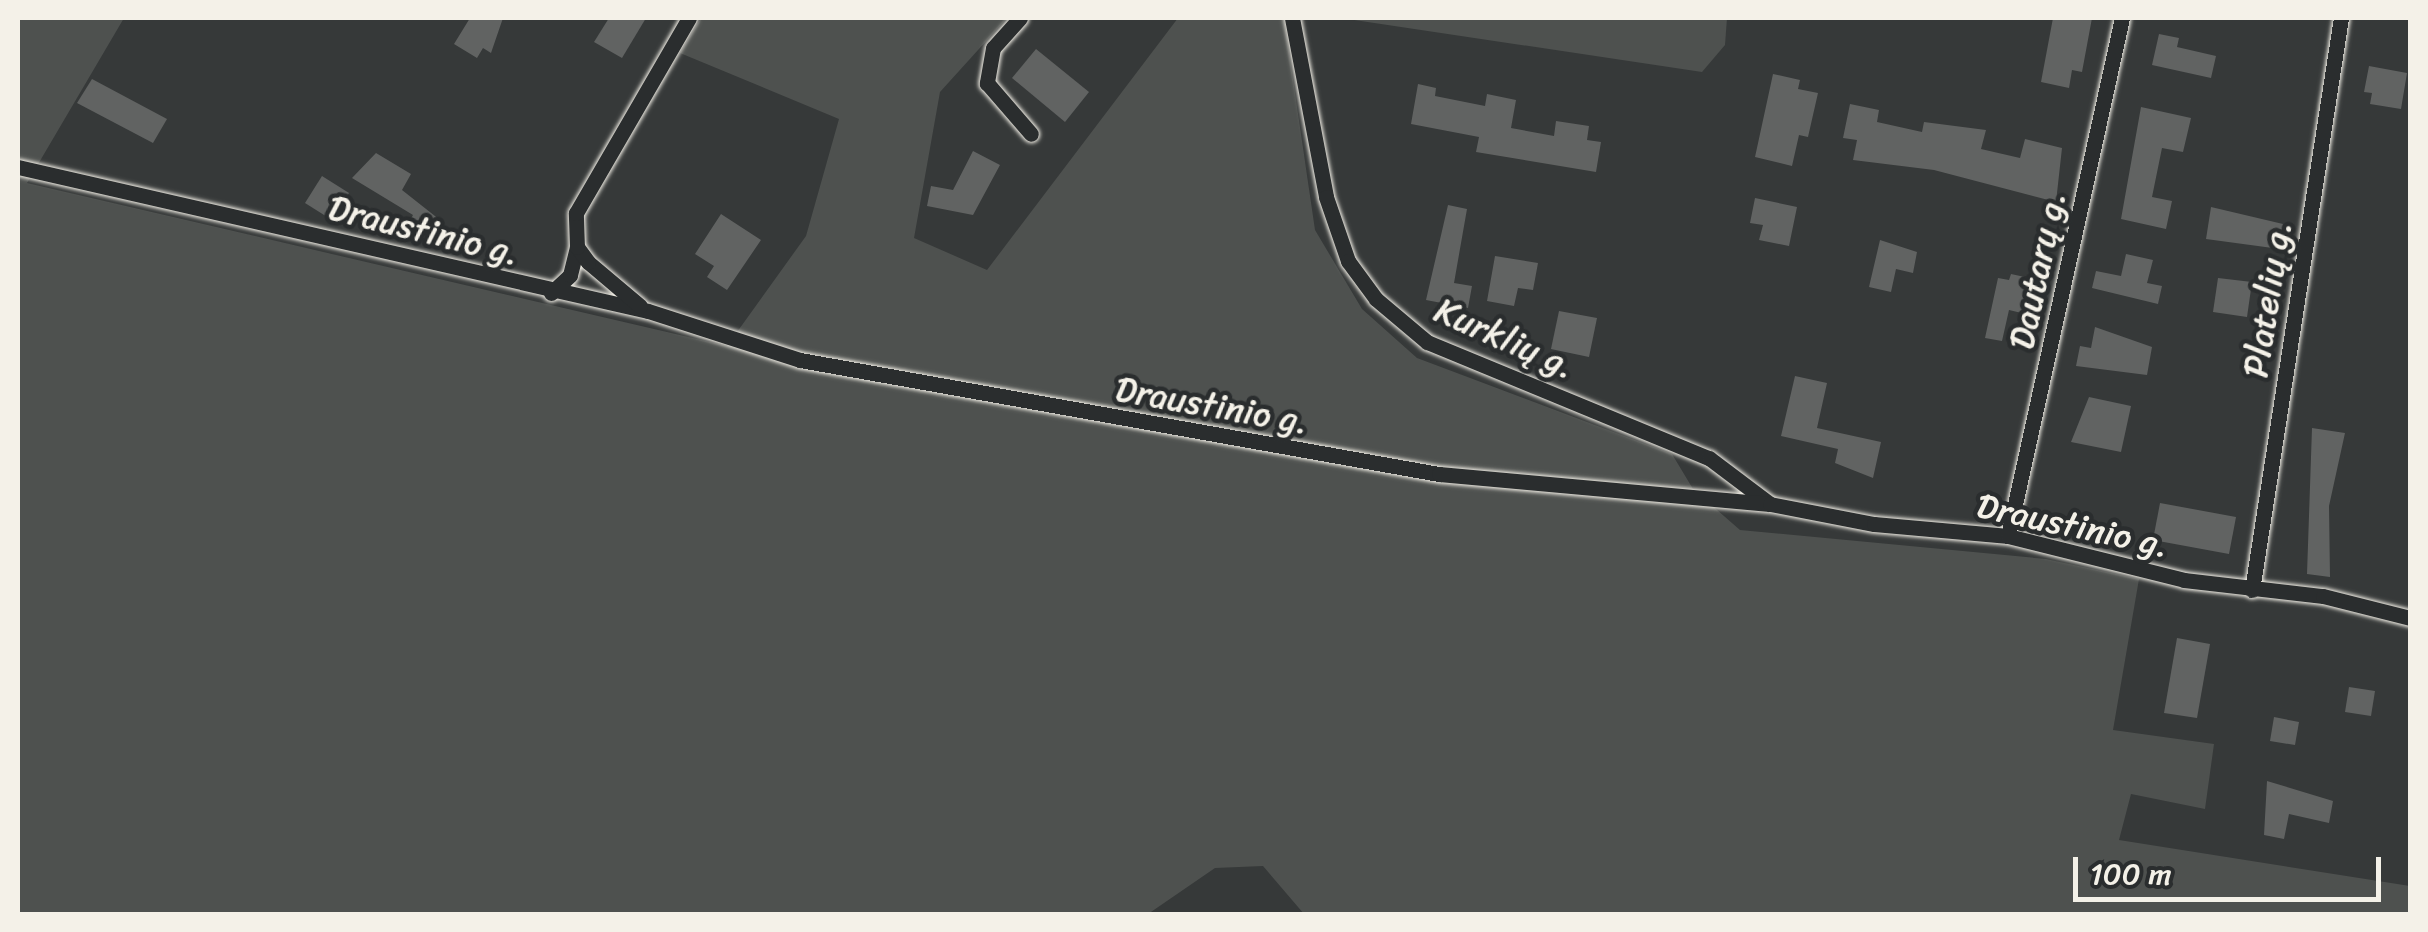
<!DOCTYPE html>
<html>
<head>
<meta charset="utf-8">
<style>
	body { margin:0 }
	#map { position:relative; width:2428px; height:932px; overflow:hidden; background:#363939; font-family:Sriracha,sans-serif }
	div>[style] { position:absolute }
	.green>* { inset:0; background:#4e514f }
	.building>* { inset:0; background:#616362 }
	.roads { filter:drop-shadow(0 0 2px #f4f1e8) drop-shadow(0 0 2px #f4f1e8) }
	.street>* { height:15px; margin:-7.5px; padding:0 7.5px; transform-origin:7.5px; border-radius:7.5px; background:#2a2d2e }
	span { translate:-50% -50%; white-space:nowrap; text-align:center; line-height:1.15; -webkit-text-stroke:9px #2a2d2e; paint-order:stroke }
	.street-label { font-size:35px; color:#f4f1e8 }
	.frame { position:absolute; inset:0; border:20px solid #f4f1e8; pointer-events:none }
	.scale { position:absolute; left:2073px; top:857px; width:308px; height:45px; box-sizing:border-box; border:5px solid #f4f1e8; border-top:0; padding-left:12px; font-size:30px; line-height:35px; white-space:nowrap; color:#f4f1e8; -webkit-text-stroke:8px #2a2d2e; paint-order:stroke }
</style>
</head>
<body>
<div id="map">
	<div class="green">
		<div style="clip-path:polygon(18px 18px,124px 18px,27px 183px,727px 346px,806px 236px,839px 119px,680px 53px,701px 18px,1007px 18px,940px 92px,914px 238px,987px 270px,1178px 18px,1284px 18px,1315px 230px,1362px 309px,1417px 358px,1672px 454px,1693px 489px,1740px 530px,2046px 559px,2139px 579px,2113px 730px,2214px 744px,2205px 809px,2131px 794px,2119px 840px,2410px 886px,2410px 914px,1304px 914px,1263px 866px,1215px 868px,1148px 914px,18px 914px)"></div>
		<div style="clip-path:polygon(1341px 18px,1727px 18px,1725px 45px,1702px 72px)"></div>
	</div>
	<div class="building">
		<div style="clip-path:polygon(470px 18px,503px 18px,491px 53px,483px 48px,477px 58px,454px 44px)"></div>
		<div style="clip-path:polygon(609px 18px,646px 18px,622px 58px,594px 42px)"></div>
		<div style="clip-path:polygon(2053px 18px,2092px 18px,2082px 72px,2072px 70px,2069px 88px,2041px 82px)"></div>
		<div style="clip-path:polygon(2159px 34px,2179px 38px,2177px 47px,2216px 56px,2211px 78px,2152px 65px)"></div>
		<div style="clip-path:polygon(1036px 49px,1089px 92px,1065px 122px,1012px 78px)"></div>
		<div style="clip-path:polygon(2369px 66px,2407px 73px,2401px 109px,2370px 104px,2372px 93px,2364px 92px)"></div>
		<div style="clip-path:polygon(1773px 74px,1800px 80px,1798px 89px,1818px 93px,1808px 137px,1799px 135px,1792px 166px,1755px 157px)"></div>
		<div style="clip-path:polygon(92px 79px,167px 119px,153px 143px,77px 103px)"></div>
		<div style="clip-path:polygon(1418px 84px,1436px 88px,1435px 96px,1485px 106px,1487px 94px,1516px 100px,1511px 128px,1554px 136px,1556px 121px,1589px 126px,1587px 140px,1601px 142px,1596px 172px,1476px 152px,1479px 137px,1411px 124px)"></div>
		<div style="clip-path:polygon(1850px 104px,1879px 110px,1877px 122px,1922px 132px,1924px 122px,1986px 130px,1981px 149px,2020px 158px,2025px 139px,2062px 148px,2056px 202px,1934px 170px,1853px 160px,1857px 140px,1843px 138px)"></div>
		<div style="clip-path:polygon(2141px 107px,2191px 118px,2183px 152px,2162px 148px,2152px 197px,2172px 201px,2166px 229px,2121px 219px)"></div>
		<div style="clip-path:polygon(973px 151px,1000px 165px,973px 215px,927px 206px,931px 186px,953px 190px)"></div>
		<div style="clip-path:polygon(376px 153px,411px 174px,402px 190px,440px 220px,427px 241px,405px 228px,413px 215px,352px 178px)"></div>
		<div style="clip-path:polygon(322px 176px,349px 193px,332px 220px,305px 203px)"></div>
		<div style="clip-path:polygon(1755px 198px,1797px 207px,1789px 246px,1759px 240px,1763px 225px,1750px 223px)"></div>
		<div style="clip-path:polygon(1448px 205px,1467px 209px,1454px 283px,1472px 286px,1468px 308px,1426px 300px)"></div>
		<div style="clip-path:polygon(2211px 207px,2283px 224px,2280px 249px,2206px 239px)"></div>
		<div style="clip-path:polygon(721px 214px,761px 240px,727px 290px,707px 277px,714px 266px,695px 254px)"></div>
		<div style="clip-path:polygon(1880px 240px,1917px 252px,1913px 273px,1896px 269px,1891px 292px,1869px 287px)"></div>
		<div style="clip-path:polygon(2126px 254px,2153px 260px,2147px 283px,2162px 286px,2158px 304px,2092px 288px,2096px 271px,2121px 276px)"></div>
		<div style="clip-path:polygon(1495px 256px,1538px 263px,1533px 290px,1518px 288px,1514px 306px,1487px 301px)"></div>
		<div style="clip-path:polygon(2011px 274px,2038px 280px,2030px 315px,2009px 310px,2002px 341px,1985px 338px,1998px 278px,2009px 280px)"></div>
		<div style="clip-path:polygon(2218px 278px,2252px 282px,2247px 317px,2213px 312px)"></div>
		<div style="clip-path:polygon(1559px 311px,1597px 318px,1589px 357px,1551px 349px)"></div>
		<div style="clip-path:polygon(2095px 327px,2152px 347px,2147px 375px,2076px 366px,2080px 346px,2091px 348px)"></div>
		<div style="clip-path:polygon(1795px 376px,1827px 383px,1817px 428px,1881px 442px,1873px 478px,1835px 463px,1838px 449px,1781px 436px)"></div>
		<div style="clip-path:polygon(2089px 397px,2131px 406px,2121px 452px,2071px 442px)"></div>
		<div style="clip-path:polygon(2312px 428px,2345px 433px,2329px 506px,2330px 577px,2307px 574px)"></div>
		<div style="clip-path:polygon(2160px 503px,2236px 517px,2229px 554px,2153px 540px)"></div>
		<div style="clip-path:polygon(2177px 638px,2210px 644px,2197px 718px,2164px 713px)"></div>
		<div style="clip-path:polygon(2349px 687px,2375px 691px,2371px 716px,2345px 712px)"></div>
		<div style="clip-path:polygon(2274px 717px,2299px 722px,2295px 745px,2270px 741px)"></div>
		<div style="clip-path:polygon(2267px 781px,2333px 801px,2329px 823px,2289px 814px,2284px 839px,2264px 835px)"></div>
	</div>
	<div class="roads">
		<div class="street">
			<div style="left:1020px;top:18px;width:40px;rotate:132deg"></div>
			<div style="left:993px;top:48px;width:36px;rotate:100deg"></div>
			<div style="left:987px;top:83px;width:67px;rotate:49.2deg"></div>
			<div style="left:1292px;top:18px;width:182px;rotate:79.2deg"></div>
			<div style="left:1326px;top:197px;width:68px;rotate:71deg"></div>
			<div style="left:1348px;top:261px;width:47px;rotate:53.6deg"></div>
			<div style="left:1376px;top:299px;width:67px;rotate:40.1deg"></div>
			<div style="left:1427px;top:342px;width:305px;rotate:22.4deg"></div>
			<div style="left:1709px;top:458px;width:76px;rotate:37deg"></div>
			<div style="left:18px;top:167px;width:646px;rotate:12.88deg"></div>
			<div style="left:648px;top:311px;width:160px;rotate:17.9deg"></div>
			<div style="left:800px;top:360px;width:649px;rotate:10.12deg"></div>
			<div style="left:1439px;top:474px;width:332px;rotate:5.2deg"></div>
			<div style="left:1770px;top:504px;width:106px;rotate:10.9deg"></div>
			<div style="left:1874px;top:524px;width:135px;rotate:5.1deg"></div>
			<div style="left:2008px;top:536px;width:181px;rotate:14deg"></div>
			<div style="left:2184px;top:580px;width:140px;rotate:6.6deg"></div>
			<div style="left:2323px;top:596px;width:90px;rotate:14.2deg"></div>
			<div style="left:551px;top:293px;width:26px;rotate:-43deg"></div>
			<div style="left:570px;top:275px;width:29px;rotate:-76deg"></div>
			<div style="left:640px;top:306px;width:68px;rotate:-139.8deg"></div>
			<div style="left:588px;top:262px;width:19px;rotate:-126deg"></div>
			<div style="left:577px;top:247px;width:34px;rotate:-92deg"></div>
			<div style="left:576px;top:213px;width:225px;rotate:-59.9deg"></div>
			<div style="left:2008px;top:536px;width:530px;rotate:-77.59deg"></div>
			<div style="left:2252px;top:590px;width:579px;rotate:-81.16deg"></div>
		</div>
	</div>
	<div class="street-label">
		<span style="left:424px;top:230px;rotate:14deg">Draustinio g.</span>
		<span style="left:2037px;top:270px;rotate:-78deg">Dautarų g.</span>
		<span style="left:2267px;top:299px;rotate:-81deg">Platelių g.</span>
		<span style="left:1505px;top:338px;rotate:24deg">Kurklių g.</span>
		<span style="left:1212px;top:405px;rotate:10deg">Draustinio g.</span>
		<span style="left:2073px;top:525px;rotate:12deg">Draustinio g.</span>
	</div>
	<div class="frame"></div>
	<div class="scale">100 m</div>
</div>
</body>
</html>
